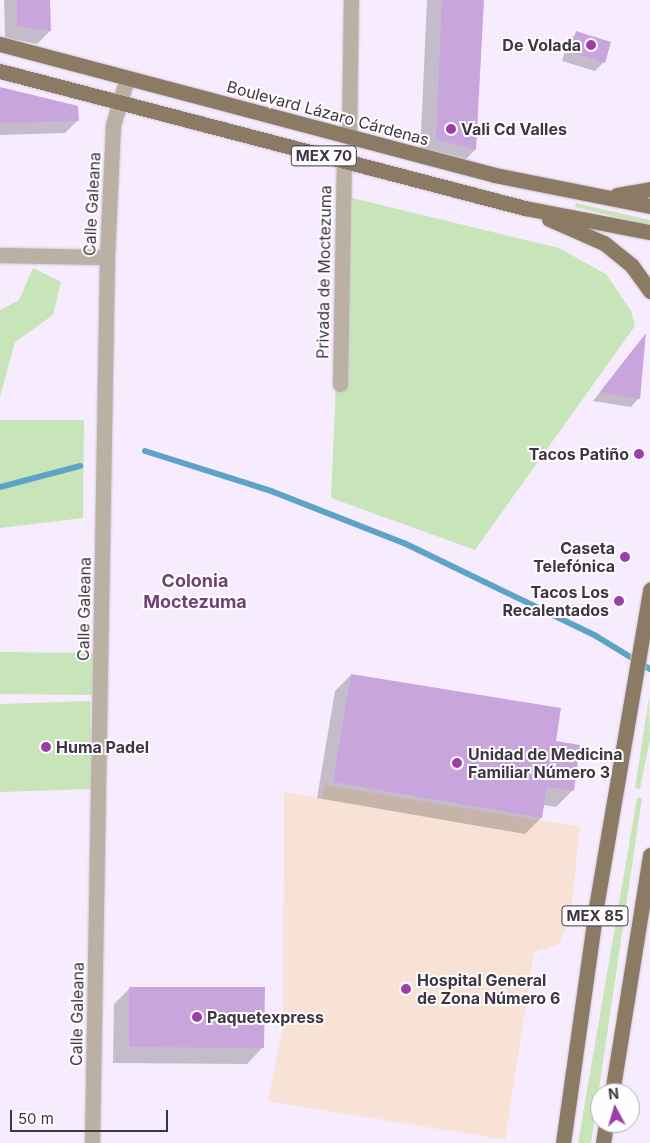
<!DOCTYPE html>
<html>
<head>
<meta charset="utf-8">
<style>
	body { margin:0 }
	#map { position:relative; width:650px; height:1143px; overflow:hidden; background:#f7ecfe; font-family:Inter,sans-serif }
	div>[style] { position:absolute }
	.medical>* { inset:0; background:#f8e2d5 }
	.green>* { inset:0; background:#c8e5ba }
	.shadow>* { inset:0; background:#0003 }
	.stream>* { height:6px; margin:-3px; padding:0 3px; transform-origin:3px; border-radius:3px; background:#5ea3c7 }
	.building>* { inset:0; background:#c9a5de }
	.roads { filter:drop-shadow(0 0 1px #d2c8d9) drop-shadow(0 0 1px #d2c8d9) }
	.minor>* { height:15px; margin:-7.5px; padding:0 7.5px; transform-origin:7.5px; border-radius:7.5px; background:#bab0a4 }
	.major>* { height:15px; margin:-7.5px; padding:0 7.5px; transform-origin:7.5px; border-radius:7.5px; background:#8b7a64 }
	.dots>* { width:14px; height:14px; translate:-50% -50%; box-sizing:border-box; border:2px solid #fefefe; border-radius:50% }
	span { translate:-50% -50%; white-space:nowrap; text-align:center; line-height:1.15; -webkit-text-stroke:4px #fefefe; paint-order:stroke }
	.shield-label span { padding:1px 4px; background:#fefefe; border:1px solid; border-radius:4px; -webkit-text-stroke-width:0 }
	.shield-label { font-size:15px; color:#3e3743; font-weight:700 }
	.poi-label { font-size:16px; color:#3e3743; font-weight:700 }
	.right { translate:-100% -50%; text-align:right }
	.left { translate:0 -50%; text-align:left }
	.street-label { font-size:16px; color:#3e3743 }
	.neighbourhood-label { font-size:18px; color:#704175; font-weight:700 }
	.north { position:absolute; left:590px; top:1083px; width:50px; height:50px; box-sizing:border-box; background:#fefefe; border:1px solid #b1aeb3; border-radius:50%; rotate:354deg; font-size:14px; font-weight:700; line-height:20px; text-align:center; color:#3e3743 }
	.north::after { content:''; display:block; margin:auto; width:18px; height:22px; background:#9c3ea7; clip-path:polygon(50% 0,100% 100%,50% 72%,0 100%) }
	.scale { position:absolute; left:10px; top:1110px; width:158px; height:22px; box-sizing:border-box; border:2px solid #3e3743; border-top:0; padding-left:6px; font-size:15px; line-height:18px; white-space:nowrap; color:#3e3743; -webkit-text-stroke:4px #fefefe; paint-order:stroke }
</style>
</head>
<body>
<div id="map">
	<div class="medical">
		<div style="clip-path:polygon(324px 785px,580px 827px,571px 912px,559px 944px,534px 952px,505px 1140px,268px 1101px,283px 1026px,284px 792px,322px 799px)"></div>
	</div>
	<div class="green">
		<div style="clip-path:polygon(344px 196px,559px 248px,606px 274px,631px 311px,635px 326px,475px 550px,331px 498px)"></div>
		<div style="clip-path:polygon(576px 203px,650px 220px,650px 225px,575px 207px)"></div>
		<div style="clip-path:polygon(33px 268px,61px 282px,53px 315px,15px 342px,0 397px,0 310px,19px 300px)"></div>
		<div style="clip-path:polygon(0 420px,84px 420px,83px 518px,0 528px)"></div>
		<div style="clip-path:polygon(0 652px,93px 653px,93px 695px,0 694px)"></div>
		<div style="clip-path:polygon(649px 697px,650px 739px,640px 789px,635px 788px)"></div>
		<div style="clip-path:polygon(90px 701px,93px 789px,0 792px,0 704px)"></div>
		<div style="clip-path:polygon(637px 798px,642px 798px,591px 1143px,578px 1143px)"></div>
	</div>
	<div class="shadow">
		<div style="clip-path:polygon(4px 0,49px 0,50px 31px,37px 44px,5px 38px)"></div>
		<div style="clip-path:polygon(427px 0,483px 0,475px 150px,459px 166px,420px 155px)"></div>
		<div style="clip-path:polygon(577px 33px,604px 62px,595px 71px,562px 61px,568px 41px)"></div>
		<div style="clip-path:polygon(0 88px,78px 120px,65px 133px,0 135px)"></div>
		<div style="clip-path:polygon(644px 336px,639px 398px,631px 407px,593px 401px)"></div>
		<div style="clip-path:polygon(351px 675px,554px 742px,579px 746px,572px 791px,556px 807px,543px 805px,541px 818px,525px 834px,317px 798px,335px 691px)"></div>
		<div style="clip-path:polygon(130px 988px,263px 1047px,247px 1064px,113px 1063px,114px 1004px)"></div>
	</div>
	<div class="stream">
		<div style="left:145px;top:451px;width:132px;rotate:17.6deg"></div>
		<div style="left:271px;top:491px;width:143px;rotate:21.4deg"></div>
		<div style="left:404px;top:543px;width:213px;rotate:25.8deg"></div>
		<div style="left:596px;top:636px;width:63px;rotate:31.4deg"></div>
		<div style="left:0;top:487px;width:83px;rotate:-14.7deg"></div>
	</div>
	<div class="building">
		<div style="clip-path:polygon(17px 0,50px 0,51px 31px,17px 26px)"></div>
		<div style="clip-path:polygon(442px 0,484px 0,476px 150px,436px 139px)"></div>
		<div style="clip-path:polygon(576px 31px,611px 42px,605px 63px,570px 52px)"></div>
		<div style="clip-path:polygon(0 87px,78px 106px,79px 121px,0 123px)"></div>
		<div style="clip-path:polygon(646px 333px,640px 399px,600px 392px)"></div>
		<div style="clip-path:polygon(351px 674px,561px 708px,556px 741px,580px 745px,574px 791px,547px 787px,542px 818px,333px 782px)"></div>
		<div style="clip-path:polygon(129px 987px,265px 987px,264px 1048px,129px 1047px)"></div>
	</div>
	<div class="roads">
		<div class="minor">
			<div style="left:349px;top:137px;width:137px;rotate:-89.2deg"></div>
			<div style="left:0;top:255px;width:107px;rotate:1.1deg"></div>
			<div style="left:340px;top:384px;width:223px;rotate:-89deg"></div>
			<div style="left:92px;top:1143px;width:886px;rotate:-89.03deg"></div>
			<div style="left:107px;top:257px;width:132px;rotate:-87.4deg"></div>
			<div style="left:113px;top:125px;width:49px;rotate:-73.4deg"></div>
		</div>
		<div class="major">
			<div style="left:0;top:44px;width:512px;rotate:14.82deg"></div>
			<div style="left:495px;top:175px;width:158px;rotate:11.3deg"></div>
			<div style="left:0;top:71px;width:543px;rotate:14.63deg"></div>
			<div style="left:525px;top:208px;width:127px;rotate:10.9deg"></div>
			<div style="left:617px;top:195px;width:34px;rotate:-10deg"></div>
			<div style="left:549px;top:219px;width:60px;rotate:23.6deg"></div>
			<div style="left:604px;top:243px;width:36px;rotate:39deg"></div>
			<div style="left:632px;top:266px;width:31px;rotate:54deg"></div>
			<div style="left:612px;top:1093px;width:241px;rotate:-80.9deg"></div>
			<div style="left:563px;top:1143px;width:238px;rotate:-82deg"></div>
			<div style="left:596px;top:907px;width:322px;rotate:-80.3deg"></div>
			<div style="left:603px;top:1143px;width:20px;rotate:-81deg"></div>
		</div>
	</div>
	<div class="dots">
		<div style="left:591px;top:45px;background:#9c3ea7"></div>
		<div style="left:451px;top:129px;background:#9c3ea7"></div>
		<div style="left:639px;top:454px;background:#9c3ea7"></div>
		<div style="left:625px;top:557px;background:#9c3ea7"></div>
		<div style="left:619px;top:601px;background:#9c3ea7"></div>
		<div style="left:46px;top:747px;background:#9c3ea7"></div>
		<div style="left:457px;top:763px;background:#9c3ea7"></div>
		<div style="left:406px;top:989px;background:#9c3ea7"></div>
		<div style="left:197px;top:1017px;background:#9c3ea7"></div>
	</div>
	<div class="shield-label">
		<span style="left:324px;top:156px">MEX 70</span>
		<span style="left:595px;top:916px">MEX 85</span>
	</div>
	<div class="poi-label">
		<span class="right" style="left:581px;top:45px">De Volada</span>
		<span class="left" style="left:461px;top:129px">Vali Cd Valles</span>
		<span class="right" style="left:629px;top:454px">Tacos Patiño</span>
		<span class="right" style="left:615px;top:557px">Caseta<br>Telefónica</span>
		<span class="right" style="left:609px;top:601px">Tacos Los<br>Recalentados</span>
		<span class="left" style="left:56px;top:747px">Huma Padel</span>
		<span class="left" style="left:468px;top:763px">Unidad de Medicina<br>Familiar Número 3</span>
		<span class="left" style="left:417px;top:989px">Hospital General<br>de Zona Número 6</span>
		<span class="left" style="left:207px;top:1017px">Paquetexpress</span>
	</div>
	<div class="street-label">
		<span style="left:328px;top:113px;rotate:15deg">Boulevard Lázaro Cárdenas</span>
		<span style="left:92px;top:204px;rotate:-87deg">Calle Galeana</span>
		<span style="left:324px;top:272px;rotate:-89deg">Privada de Moctezuma</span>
		<span style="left:84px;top:609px;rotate:-89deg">Calle Galeana</span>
		<span style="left:77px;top:1014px;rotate:-89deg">Calle Galeana</span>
	</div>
	<div class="neighbourhood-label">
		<span style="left:195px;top:592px">Colonia<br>Moctezuma</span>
	</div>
	<div class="north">N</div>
	<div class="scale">50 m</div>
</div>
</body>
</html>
